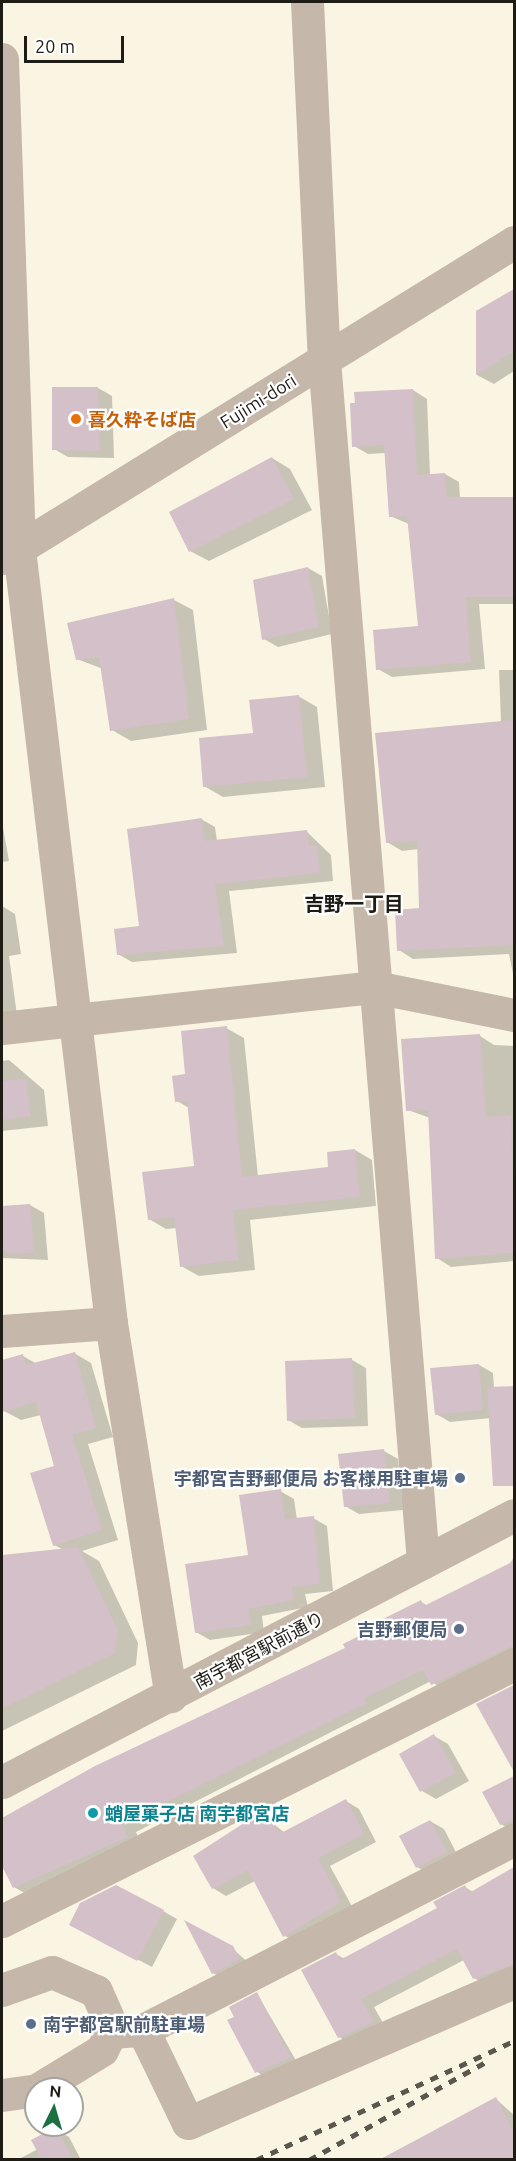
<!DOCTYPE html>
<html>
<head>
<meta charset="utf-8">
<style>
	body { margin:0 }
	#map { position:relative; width:516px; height:2161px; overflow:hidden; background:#faf5e3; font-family:Ubuntu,"Noto Sans JP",sans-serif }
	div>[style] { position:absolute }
	.shadow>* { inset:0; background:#0003 }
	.building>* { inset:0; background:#d3c0c9 }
	.minor>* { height:33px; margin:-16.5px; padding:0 16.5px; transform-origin:16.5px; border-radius:16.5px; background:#c6b7ab }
	.tertiary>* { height:33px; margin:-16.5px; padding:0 16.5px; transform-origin:16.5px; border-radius:16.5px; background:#c6b7ab }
	.rail>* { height:4.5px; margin-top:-2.25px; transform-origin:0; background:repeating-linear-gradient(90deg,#5a574d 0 8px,transparent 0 16px) }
	.dots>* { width:16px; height:16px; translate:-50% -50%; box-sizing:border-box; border:3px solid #fff; border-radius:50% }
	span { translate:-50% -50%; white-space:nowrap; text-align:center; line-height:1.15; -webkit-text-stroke:4.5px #fff; paint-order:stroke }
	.street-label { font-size:18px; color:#1e1c15 }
	.food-label { font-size:18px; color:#c56008; font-weight:700 }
	.left { translate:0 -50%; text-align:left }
	.service-label { font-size:18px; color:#4e5e75; font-weight:700 }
	.right { translate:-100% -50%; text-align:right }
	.culture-label { font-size:18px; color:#0d838f; font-weight:700 }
	.neighbourhood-label { font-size:20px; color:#1e1c15; font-weight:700 }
	.frame { position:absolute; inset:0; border:3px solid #1e1c15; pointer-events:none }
	.north { position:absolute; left:24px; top:2077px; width:60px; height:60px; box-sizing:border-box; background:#fff; border:2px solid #a5a4a1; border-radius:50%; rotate:5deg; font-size:16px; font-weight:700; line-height:24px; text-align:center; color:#1e1c15 }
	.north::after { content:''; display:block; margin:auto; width:21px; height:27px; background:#1c7041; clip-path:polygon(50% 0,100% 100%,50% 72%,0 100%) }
	.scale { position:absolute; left:24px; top:36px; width:100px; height:27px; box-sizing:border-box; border:3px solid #1e1c15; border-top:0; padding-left:8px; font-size:18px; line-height:21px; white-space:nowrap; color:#1e1c15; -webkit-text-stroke:4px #fff; paint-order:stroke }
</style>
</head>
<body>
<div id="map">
	<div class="shadow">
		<div style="clip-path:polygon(514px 290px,514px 371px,494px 384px,477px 375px,477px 311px)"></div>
		<div style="clip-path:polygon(98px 388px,112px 396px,114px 458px,68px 457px,54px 449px)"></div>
		<div style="clip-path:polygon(413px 390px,427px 399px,430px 476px,445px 474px,459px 482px,460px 499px,514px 498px,514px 604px,479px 604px,485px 669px,392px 677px,378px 669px,420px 627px,409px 524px,390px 516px,386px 453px,368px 454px,354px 446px)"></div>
		<div style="clip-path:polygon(272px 458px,290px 469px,312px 510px,209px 561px,190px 551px)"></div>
		<div style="clip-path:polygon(308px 568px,322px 576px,332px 634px,278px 647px,264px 639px,254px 581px)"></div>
		<div style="clip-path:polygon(174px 600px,193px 610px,207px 730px,131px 741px,112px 730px,103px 669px,77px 659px)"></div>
		<div style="clip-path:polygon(499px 670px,514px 670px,514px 979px,509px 954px,413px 959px,399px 950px,421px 910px,419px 849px,402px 851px,387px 842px,501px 723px)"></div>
		<div style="clip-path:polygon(298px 696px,317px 707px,325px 787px,223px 797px,204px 786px)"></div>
		<div style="clip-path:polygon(201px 819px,215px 827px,217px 841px,307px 832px,331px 855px,333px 881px,229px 891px,237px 953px,132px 962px,118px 954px,141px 928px)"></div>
		<div style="clip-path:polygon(2px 822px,9px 861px,2px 862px)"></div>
		<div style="clip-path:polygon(2px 906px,15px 914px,21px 954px,9px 956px,17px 1015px,2px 1017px)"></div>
		<div style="clip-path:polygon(226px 1028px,244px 1038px,258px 1177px,330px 1168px,355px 1150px,372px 1160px,376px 1206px,250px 1220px,255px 1270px,199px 1276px,181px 1266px,177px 1228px,166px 1229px,149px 1219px,196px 1167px,189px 1108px,177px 1101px,187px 1076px)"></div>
		<div style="clip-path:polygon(480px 1036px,494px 1045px,514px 1046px,514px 1261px,451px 1267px,437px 1258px,430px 1118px,408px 1110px)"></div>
		<div style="clip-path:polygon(9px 1060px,44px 1090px,48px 1126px,2px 1131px,2px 1061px)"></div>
		<div style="clip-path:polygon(30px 1205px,44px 1213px,48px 1260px,2px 1258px,2px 1208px)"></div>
		<div style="clip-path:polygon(74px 1353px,91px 1363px,113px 1437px,88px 1444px,118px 1540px,82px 1551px,99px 1561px,138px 1643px,136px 1665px,2px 1731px,2px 1556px,64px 1550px,54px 1545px,56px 1467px,41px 1415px,21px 1420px,4px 1411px,2px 1362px,23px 1356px,37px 1364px)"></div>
		<div style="clip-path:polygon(352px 1360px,366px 1368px,368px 1426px,302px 1428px,288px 1420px)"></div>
		<div style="clip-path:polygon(479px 1365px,493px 1373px,494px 1388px,514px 1387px,514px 1459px,507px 1460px,491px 1418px,450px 1422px,436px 1414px)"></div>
		<div style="clip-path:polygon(384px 1451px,398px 1459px,403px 1510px,359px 1514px,345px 1506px)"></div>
		<div style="clip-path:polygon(280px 1491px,294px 1499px,297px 1520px,313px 1518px,327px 1526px,333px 1591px,305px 1594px,308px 1607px,262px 1616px,264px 1632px,210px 1640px,196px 1632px,249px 1557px)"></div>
		<div style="clip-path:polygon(514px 1557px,514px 1657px,446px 1692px,431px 1681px,136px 1832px,141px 1845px,28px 1895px,14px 1887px,2px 1864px,2px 1819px,95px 1768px,347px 1648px,421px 1602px,428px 1606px,509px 1565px)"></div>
		<div style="clip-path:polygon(514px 1685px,514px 1769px,478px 1705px)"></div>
		<div style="clip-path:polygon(434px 1736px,448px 1744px,469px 1781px,436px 1799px,422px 1791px,401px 1754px)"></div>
		<div style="clip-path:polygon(514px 1777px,514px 1832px,501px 1824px,484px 1793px)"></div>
		<div style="clip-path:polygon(346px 1801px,359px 1809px,376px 1842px,330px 1866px,354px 1910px,298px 1943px,285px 1936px,255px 1881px,226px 1896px,213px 1888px,261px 1814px,285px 1833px)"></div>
		<div style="clip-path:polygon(430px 1821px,444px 1829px,460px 1860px,431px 1875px,417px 1867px)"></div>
		<div style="clip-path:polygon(514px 1869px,514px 1977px,488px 1986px,474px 1978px,464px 1960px,374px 2007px,387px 2030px,353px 2045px,339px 2037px,336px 1954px,345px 1959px,439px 1909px,465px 1887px,473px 1892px)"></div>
		<div style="clip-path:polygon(163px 1911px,177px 1919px,152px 1967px,85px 1932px)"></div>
		<div style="clip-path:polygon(232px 1948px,253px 1967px,227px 1981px,213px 1973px)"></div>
		<div style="clip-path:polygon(257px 1994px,297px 2062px,264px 2076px,257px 2072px)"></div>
		<div style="clip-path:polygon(496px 2099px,514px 2115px,514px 2160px,379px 2160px)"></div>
		<div style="clip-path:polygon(55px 2129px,69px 2137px,81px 2160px,17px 2160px,38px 2149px)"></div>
	</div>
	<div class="building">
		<div style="clip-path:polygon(514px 289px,514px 351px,476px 375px,476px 311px)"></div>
		<div style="clip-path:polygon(52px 387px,98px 387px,100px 451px,52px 450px)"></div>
		<div style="clip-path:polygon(413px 389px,417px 475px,445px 473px,447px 497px,514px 497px,514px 597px,466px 597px,471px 662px,376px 670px,373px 630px,418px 626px,407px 516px,389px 517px,384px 445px,352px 447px,350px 403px,355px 403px,354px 392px)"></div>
		<div style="clip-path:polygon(272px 457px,294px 499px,189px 552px,169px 512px)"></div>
		<div style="clip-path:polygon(308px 567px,319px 627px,262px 640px,253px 580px)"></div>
		<div style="clip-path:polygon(174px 598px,189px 719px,110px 731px,99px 657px,76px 660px,67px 623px)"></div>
		<div style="clip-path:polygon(299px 695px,307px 777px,203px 787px,199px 738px,253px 733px,249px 700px)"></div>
		<div style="clip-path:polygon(514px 720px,514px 945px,397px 951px,395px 910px,419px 908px,417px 841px,386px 843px,375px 733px)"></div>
		<div style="clip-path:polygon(202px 818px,205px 841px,307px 830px,309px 846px,317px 846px,320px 873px,215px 884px,224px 946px,117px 955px,114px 929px,139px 926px,127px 829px)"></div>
		<div style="clip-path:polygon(227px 1026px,242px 1177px,328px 1167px,327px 1152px,355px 1149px,360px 1197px,233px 1210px,239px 1260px,180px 1267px,174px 1217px,148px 1220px,142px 1172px,194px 1166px,187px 1101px,175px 1102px,172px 1076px,185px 1074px,181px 1031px)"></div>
		<div style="clip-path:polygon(480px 1034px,486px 1117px,511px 1115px,514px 1253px,435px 1259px,428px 1110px,406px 1111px,401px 1039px)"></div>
		<div style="clip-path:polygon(26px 1079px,31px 1116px,2px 1120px,2px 1081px)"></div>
		<div style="clip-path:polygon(30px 1204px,34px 1253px,10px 1254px,2px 1249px,2px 1206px)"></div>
		<div style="clip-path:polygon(75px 1352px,96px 1428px,72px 1435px,102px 1530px,53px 1546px,30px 1473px,54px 1466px,36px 1402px,2px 1412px,2px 1360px,23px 1354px,26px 1365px)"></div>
		<div style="clip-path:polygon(352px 1358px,355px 1418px,287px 1421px,285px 1361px)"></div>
		<div style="clip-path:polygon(479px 1364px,483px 1410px,435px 1415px,430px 1368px)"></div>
		<div style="clip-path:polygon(514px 1386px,514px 1486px,493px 1486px,487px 1387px)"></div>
		<div style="clip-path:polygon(384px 1449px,390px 1503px,344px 1507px,338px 1454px)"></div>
		<div style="clip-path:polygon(281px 1489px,285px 1519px,314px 1516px,320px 1584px,292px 1587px,294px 1600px,248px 1609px,251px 1625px,195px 1633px,185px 1564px,248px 1555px,239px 1495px)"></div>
		<div style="clip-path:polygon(78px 1547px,118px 1630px,115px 1653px,2px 1709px,2px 1555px)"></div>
		<div style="clip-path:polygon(514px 1561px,514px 1645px,431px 1685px,423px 1670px,364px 1698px,367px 1703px,122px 1824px,128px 1837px,13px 1888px,2px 1866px,2px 1818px,95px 1766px,345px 1648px,343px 1644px,383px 1624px,381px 1620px,421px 1600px,424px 1606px)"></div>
		<div style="clip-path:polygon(514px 1685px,514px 1772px,476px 1704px)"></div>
		<div style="clip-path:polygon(434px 1734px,456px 1773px,420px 1792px,399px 1754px)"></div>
		<div style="clip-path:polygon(514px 1776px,514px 1820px,500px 1825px,482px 1792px)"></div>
		<div style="clip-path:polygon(346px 1799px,364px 1834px,318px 1858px,341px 1902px,283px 1937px,248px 1870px,212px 1889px,193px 1856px,261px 1812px,281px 1833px)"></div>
		<div style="clip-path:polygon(430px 1820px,447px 1852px,416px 1868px,399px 1836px)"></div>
		<div style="clip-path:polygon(514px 1867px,514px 1964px,473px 1979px,457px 1949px,361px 1999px,374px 2022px,338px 2038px,301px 1970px,336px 1952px,340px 1960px,437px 1908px,433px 1902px,465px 1885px,469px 1893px)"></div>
		<div style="clip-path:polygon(116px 1885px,164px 1910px,137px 1961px,69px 1925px,80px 1903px)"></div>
		<div style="clip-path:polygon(184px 1920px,233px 1946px,240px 1959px,212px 1974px)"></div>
		<div style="clip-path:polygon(257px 1992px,291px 2058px,255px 2073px,227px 2020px,234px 2017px,229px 2007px)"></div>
		<div style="clip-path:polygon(496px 2097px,514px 2133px,514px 2160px,379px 2160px)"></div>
		<div style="clip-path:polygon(56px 2127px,73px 2160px,42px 2160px,31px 2140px)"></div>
	</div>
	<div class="minor">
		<div style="left:307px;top:2px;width:358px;rotate:87.3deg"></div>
		<div style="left:324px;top:360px;width:1206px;rotate:85.29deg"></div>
		<div style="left:2px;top:1028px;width:375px;rotate:-6.3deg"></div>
		<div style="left:375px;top:987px;width:142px;rotate:11.4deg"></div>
		<div style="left:2px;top:1331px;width:109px;rotate:-4.2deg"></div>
		<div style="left:2px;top:1921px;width:573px;rotate:-26.65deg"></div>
		<div style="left:143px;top:2030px;width:417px;rotate:-27.2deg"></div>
		<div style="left:111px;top:2032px;width:32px;rotate:-4deg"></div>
		<div style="left:143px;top:2030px;width:103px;rotate:64.2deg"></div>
		<div style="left:188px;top:2123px;width:355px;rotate:-23.4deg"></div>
	</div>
	<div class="tertiary">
		<div style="left:2px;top:59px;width:490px;rotate:88deg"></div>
		<div style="left:19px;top:549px;width:779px;rotate:83.22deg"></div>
		<div style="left:111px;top:1323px;width:378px;rotate:80.9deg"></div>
		<div style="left:3px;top:558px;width:601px;rotate:-31.73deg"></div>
		<div style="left:2px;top:1782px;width:577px;rotate:-27.54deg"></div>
		<div style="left:2px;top:1990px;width:53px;rotate:-19.8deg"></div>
		<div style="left:52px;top:1972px;width:48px;rotate:23.4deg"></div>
		<div style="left:96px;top:1991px;width:27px;rotate:66deg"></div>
		<div style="left:107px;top:2016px;width:16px;rotate:76deg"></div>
		<div style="left:111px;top:2032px;width:20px;rotate:117deg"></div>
		<div style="left:102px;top:2050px;width:75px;rotate:148.6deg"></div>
		<div style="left:2px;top:2095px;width:34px;rotate:-8deg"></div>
	</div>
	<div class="rail">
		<div style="left:256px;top:2160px;width:284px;rotate:-24.8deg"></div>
		<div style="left:309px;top:2160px;width:202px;rotate:-29deg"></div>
	</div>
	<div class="dots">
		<div style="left:76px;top:419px;background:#e8710a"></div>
		<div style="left:460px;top:1478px;background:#5c6f8a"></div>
		<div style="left:459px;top:1629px;background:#5c6f8a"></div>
		<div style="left:93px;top:1813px;background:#0f9aa8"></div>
		<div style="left:31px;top:2024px;background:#5c6f8a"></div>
	</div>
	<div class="street-label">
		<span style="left:258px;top:401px;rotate:-32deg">Fujimi-dori</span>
		<span style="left:259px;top:1650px;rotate:-28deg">南宇都宮駅前通り</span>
	</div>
	<div class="food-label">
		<span class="left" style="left:88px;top:419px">喜久粋そば店</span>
	</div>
	<div class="service-label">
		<span class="right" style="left:448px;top:1478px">宇都宮吉野郵便局 お客様用駐車場</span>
		<span class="right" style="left:447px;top:1629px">吉野郵便局</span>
		<span class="left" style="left:43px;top:2024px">南宇都宮駅前駐車場</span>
	</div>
	<div class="culture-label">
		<span class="left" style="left:105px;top:1813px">蛸屋菓子店 南宇都宮店</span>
	</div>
	<div class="neighbourhood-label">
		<span style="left:354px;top:903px">吉野一丁目</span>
	</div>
	<div class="frame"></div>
	<div class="north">N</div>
	<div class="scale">20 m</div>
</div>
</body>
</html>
